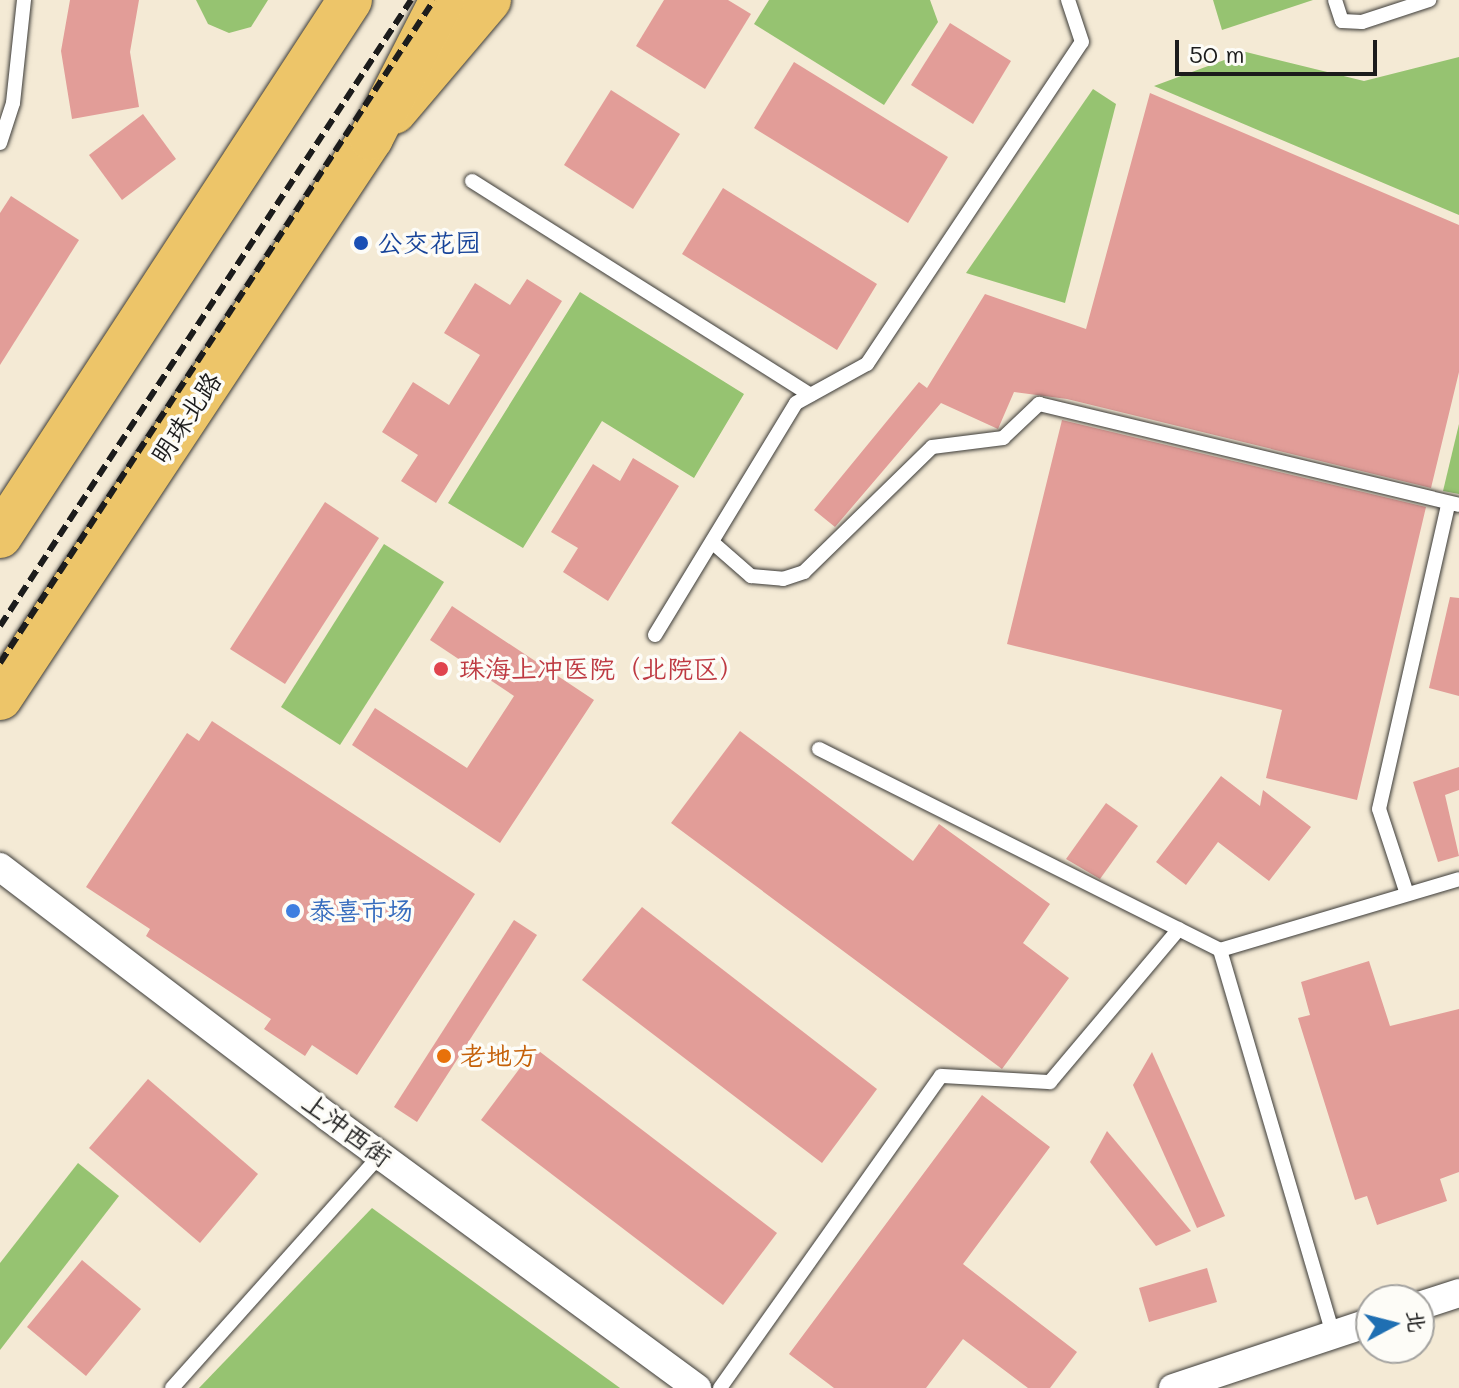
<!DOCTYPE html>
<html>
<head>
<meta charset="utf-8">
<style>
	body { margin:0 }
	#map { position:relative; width:1459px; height:1388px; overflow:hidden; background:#f4ead5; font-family:Mali,"LXGW WenKai TC",sans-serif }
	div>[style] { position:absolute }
	.green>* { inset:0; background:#96c371 }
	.building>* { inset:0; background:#e29d98 }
	.roads { filter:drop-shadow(0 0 2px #3c3b38) drop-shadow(0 0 2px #3c3b38) }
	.lane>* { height:14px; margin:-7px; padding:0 7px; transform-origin:7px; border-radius:7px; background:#fff }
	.street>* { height:28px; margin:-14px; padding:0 14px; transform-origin:14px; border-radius:14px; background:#fff }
	.primary>* { height:44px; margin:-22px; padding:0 22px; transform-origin:22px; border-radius:22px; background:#edc569 }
	.highway>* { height:44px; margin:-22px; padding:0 22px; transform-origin:22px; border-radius:22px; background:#edc569 }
	.rail>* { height:6px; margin-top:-3px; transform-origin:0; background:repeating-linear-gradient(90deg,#1c1c1c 0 12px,transparent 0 18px) }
	.dots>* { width:22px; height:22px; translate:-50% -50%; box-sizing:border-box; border:4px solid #fdfcf7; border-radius:50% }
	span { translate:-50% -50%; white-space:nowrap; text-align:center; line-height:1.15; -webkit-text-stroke:7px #fdfcf7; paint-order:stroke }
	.transit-label { font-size:26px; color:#164399 }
	.left { translate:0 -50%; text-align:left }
	.street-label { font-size:26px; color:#1c1c1c }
	.health-label { font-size:26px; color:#be3a42 }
	.shop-label { font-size:26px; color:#366cbe }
	.food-label { font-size:26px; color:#c56008 }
	.north { position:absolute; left:1355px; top:1284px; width:80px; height:80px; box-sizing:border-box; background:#fdfcf7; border:2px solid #a3a29f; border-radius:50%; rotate:83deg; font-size:22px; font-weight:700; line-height:32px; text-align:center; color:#1c1c1c }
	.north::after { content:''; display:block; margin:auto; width:28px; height:36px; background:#1f6fb2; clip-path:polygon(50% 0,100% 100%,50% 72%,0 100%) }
	.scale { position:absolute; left:1175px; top:40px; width:202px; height:36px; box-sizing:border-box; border:4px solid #1c1c1c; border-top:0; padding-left:10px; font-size:24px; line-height:28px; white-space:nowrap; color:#1c1c1c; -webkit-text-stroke:6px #fdfcf7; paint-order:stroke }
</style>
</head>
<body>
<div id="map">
	<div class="green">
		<div style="clip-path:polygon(196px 0,268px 0,251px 27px,229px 33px,208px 24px)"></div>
		<div style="clip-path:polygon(769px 0,930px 0,938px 22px,884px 105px,754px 24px)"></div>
		<div style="clip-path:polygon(1213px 0,1313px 0,1222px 30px)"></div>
		<div style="clip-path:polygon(1246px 52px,1364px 81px,1459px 57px,1459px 215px,1154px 86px)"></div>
		<div style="clip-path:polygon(1093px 89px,1116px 104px,1065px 303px,966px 273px)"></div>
		<div style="clip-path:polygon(580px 292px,744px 394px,694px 478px,602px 421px,523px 548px,448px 503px)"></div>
		<div style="clip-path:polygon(1459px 424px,1459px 494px,1443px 491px)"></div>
		<div style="clip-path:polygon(384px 544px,444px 582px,340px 745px,281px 707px)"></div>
		<div style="clip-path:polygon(78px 1163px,119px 1196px,0 1350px,0 1263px)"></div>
		<div style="clip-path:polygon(372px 1208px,620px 1388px,199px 1388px)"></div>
	</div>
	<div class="building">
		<div style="clip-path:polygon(70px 0,139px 0,130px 52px,139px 107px,72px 119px,61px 51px)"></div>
		<div style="clip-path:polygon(664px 0,728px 0,751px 14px,705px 89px,636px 46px)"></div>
		<div style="clip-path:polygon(950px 23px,1011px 61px,973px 124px,911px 85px)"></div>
		<div style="clip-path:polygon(794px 62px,948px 157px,908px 223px,754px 128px)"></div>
		<div style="clip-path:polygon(611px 90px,680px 134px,633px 209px,564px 165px)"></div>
		<div style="clip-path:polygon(1150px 93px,1459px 225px,1459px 372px,1431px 488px,1067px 399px,1014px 392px,998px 429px,941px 403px,835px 527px,814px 510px,919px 382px,927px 388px,985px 294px,1086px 329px)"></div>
		<div style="clip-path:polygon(143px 114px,176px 159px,122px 200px,89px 155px)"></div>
		<div style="clip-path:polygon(723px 188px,877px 284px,837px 350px,682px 254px)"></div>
		<div style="clip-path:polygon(11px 196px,79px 240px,0 365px,0 213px)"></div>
		<div style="clip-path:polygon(527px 279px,562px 301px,436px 503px,401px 481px,418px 455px,382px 432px,413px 382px,449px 405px,480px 355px,444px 333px,475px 283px,510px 305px)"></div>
		<div style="clip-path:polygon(1062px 420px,1426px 507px,1357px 800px,1266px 778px,1282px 710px,1007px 644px)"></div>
		<div style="clip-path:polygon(633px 458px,679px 486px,608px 601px,563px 572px,578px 548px,551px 532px,593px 464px,620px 481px)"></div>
		<div style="clip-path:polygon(325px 502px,379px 538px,285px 684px,230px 649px)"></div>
		<div style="clip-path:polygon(1450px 597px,1459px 598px,1459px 696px,1429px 688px)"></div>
		<div style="clip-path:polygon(452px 606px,594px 700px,500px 843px,352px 745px,375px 708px,467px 768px,514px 696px,430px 640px)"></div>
		<div style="clip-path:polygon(212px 721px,475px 894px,357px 1075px,312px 1045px,305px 1056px,264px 1029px,271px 1019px,146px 936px,150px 929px,86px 887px,187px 733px,199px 741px)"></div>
		<div style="clip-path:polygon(740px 731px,913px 861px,939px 824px,1050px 904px,1023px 943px,1069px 978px,1002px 1069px,671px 823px)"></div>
		<div style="clip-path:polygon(1459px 767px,1459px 790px,1445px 795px,1459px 856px,1438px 862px,1413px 782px)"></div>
		<div style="clip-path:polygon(1221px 776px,1260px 806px,1263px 790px,1311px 827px,1269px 881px,1218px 842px,1186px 885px,1156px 862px)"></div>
		<div style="clip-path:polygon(1106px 803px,1138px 826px,1100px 879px,1066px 859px)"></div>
		<div style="clip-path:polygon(642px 907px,877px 1089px,822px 1163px,582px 980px)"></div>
		<div style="clip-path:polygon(514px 920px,537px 935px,417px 1122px,394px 1107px)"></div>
		<div style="clip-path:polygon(1369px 961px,1390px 1026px,1459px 1009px,1459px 1172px,1440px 1179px,1447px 1201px,1377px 1225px,1367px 1196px,1355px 1200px,1298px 1018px,1310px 1015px,1301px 982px)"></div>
		<div style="clip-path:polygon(535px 1048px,777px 1233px,723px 1305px,481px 1120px)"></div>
		<div style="clip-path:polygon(1152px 1052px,1225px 1216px,1197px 1228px,1133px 1085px)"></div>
		<div style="clip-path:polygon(148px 1079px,258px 1174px,200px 1243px,89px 1148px)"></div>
		<div style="clip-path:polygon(982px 1095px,1050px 1147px,963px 1264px,1077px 1352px,1050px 1388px,1028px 1388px,963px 1339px,926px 1388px,834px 1388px,789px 1354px)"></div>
		<div style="clip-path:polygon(1107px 1131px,1191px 1231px,1156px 1246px,1090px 1162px)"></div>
		<div style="clip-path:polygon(82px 1260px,141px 1309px,86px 1376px,27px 1327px)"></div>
		<div style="clip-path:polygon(1207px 1268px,1217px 1302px,1149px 1322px,1139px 1288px)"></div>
	</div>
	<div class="roads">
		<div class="lane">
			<div style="left:1335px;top:0;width:22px;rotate:72deg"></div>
			<div style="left:1342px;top:21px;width:20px;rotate:3deg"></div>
			<div style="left:1362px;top:22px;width:71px;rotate:-18.2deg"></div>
			<div style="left:0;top:143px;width:42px;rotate:-72deg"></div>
			<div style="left:13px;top:103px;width:104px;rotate:-83.9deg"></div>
			<div style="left:472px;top:181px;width:400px;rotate:32.3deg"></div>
			<div style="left:712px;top:542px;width:52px;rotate:41.1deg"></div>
			<div style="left:751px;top:576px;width:32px;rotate:5deg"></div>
			<div style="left:783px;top:579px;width:22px;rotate:-18deg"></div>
			<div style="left:804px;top:572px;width:179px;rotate:-44.3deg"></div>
			<div style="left:932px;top:447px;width:72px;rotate:-7.2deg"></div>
			<div style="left:1003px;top:438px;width:50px;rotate:-43.4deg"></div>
			<div style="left:1039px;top:404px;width:432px;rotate:13.5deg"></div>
			<div style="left:655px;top:635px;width:271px;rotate:-58.7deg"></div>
			<div style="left:796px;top:403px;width:81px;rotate:-28.8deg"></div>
			<div style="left:867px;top:364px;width:387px;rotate:-56.3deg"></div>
			<div style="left:1082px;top:42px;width:44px;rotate:-108.4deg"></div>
			<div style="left:819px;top:749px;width:449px;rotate:26.6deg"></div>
			<div style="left:1407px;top:894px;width:89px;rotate:-108.2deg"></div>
			<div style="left:1379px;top:809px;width:312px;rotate:-77.2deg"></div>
			<div style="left:1333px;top:1334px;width:400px;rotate:-106.4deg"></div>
			<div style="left:1220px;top:950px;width:249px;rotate:-16.5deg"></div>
			<div style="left:172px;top:1388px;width:312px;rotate:-48.2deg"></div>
			<div style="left:720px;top:1388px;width:382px;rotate:-54.7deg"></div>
			<div style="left:941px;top:1076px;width:109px;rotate:3.2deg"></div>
			<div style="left:1050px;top:1082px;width:200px;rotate:-49.9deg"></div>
		</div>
		<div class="street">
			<div style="left:0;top:867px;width:412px;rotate:37.3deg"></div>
			<div style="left:328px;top:1117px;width:458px;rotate:36.3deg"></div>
			<div style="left:1419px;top:1306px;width:42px;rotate:-18deg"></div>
			<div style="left:1173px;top:1388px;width:209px;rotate:-18.4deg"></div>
		</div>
		<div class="primary">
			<div style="left:394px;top:112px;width:147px;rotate:-49.7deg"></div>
		</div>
		<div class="highway">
			<div style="left:0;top:536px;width:640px;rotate:-56.86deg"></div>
			<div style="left:0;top:698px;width:672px;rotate:-56.48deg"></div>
			<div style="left:371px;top:138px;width:155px;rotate:-62.8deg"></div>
		</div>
	</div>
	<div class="rail">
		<div style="left:0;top:626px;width:749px;rotate:-56.71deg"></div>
		<div style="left:0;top:663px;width:792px;rotate:-56.79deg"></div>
	</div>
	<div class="dots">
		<div style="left:361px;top:243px;background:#1a4fb4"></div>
		<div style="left:441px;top:669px;background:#e0444e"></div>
		<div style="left:293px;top:911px;background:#3f7fe0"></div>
		<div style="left:444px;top:1056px;background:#e8710a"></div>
	</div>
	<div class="transit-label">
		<span class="left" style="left:377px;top:243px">公交花园</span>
	</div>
	<div class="street-label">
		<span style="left:186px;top:418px;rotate:-56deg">明珠北路</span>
		<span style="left:347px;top:1130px;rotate:37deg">上沖西街</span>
	</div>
	<div class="health-label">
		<span class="left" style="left:459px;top:669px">珠海上冲医院（北院区）</span>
	</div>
	<div class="shop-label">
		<span class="left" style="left:309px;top:911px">泰喜市场</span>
	</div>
	<div class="food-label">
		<span class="left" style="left:460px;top:1056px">老地方</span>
	</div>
	<div class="north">北</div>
	<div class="scale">50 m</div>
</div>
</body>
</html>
